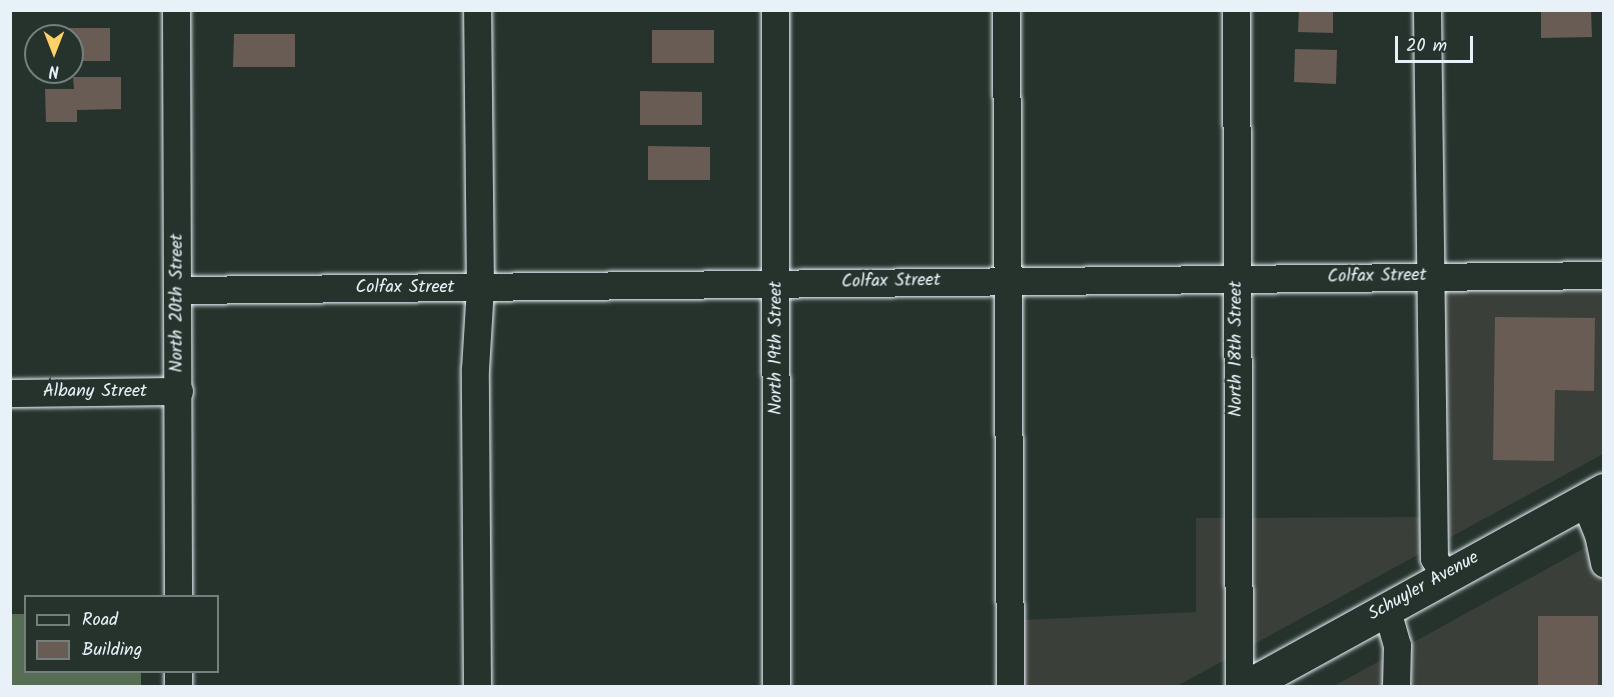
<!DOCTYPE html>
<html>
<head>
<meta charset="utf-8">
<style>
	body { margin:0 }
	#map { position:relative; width:1614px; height:697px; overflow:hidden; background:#26332d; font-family:Kalam,sans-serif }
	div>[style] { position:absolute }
	.built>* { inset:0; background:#3a3f39 }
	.green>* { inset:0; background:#566e54 }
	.building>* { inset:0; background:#685c54 }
	.roads { filter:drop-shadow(0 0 2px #e8f1f8) drop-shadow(0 0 2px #e8f1f8) }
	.minor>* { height:27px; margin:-13.5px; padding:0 13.5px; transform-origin:13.5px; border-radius:13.5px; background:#26332d }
	.major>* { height:33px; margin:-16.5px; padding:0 16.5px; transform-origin:16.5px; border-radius:16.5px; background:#26332d }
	span { translate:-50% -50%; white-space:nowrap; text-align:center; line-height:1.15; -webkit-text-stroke:5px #26332d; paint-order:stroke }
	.street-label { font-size:18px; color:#e8f1f8 }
	.frame { position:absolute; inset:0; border:12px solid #e8f1f8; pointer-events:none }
	.legend { position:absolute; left:24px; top:595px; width:195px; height:78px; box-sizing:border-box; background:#26332d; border:2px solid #747f7e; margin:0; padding:8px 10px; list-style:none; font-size:18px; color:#e8f1f8 }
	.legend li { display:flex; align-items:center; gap:12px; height:30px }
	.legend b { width:30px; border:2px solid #747f7e }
	.north { position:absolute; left:24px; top:24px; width:60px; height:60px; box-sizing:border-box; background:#26332d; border:2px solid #747f7e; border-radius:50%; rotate:180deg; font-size:16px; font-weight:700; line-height:24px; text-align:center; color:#e8f1f8 }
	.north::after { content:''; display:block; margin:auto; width:21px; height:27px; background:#ffd166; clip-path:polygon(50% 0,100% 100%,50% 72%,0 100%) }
	.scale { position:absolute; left:1395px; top:36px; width:78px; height:27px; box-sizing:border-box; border:3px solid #e8f1f8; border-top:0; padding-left:8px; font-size:18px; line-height:21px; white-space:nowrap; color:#e8f1f8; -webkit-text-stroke:4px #26332d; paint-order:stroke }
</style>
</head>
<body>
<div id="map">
	<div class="built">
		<div style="clip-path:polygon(1418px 261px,1603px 262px,1603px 454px,1177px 686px,996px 686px,997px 621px,1196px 612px,1196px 518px,1425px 517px)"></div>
		<div style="clip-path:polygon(1603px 538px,1603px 686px,1334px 686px)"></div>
	</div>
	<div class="green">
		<div style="clip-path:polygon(11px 614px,25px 614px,26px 672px,141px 672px,141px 686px,11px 686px)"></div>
	</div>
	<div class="building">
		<div style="clip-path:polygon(1299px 10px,1333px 10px,1333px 33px,1298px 32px)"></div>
		<div style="clip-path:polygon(1541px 10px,1591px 10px,1592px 37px,1541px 38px)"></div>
		<div style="clip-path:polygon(48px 28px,110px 28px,110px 61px,72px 61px,72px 36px,48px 36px)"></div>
		<div style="clip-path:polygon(652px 30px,714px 30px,714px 63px,652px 63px)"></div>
		<div style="clip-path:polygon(234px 34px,295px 34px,295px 67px,233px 67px)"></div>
		<div style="clip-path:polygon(1295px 49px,1337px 50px,1336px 84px,1294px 82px)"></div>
		<div style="clip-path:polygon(73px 77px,121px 77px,121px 109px,77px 110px,77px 122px,46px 122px,45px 89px,74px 89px)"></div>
		<div style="clip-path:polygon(640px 91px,702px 92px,702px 125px,640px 125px)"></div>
		<div style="clip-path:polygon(648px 146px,710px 147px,710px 180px,648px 180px)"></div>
		<div style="clip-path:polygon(1495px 317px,1595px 318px,1594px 391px,1555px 390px,1554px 461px,1493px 460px)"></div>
		<div style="clip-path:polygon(1538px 616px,1598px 616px,1598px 686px,1538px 686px)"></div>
	</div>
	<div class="roads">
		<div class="minor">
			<div style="left:176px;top:10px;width:586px;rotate:89.8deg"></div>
			<div style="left:775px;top:10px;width:676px;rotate:89.92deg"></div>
			<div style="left:1006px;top:10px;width:676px;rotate:89.66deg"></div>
			<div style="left:1236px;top:10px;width:676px;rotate:89.75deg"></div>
			<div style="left:1427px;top:10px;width:548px;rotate:89.27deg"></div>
			<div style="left:1434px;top:558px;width:20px;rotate:60deg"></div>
			<div style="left:179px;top:290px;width:1425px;rotate:-0.6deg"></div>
			<div style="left:10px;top:393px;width:169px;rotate:-0.7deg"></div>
			<div style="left:1584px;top:500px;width:37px;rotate:68deg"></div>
			<div style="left:1598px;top:534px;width:30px;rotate:78deg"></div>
			<div style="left:1386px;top:607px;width:40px;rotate:74deg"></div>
			<div style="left:1397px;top:645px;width:41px;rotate:91.4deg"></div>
			<div style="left:178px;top:686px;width:14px;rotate:-90deg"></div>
			<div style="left:477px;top:686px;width:317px;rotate:-90.4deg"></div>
			<div style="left:475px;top:369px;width:82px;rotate:-86.5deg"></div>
			<div style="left:480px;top:287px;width:277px;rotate:-90.6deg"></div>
		</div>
		<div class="major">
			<div style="left:1247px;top:686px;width:407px;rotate:-28.8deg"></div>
		</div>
	</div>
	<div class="street-label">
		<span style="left:1377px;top:277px;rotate:-1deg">Colfax Street</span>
		<span style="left:891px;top:282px;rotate:-1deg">Colfax Street</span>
		<span style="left:405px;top:288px">Colfax Street</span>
		<span style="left:178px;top:303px;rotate:-90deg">North 20th Street</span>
		<span style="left:777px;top:348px;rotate:-90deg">North 19th Street</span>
		<span style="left:1237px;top:349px;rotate:-90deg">North 18th Street</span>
		<span style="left:95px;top:392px">Albany Street</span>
		<span style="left:1424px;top:587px;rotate:-29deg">Schuyler Avenue</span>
	</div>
	<div class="frame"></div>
	<ul class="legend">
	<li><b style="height:8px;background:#26332d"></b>Road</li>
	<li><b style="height:16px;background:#685c54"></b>Building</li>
	</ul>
	<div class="north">N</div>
	<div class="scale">20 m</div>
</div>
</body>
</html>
